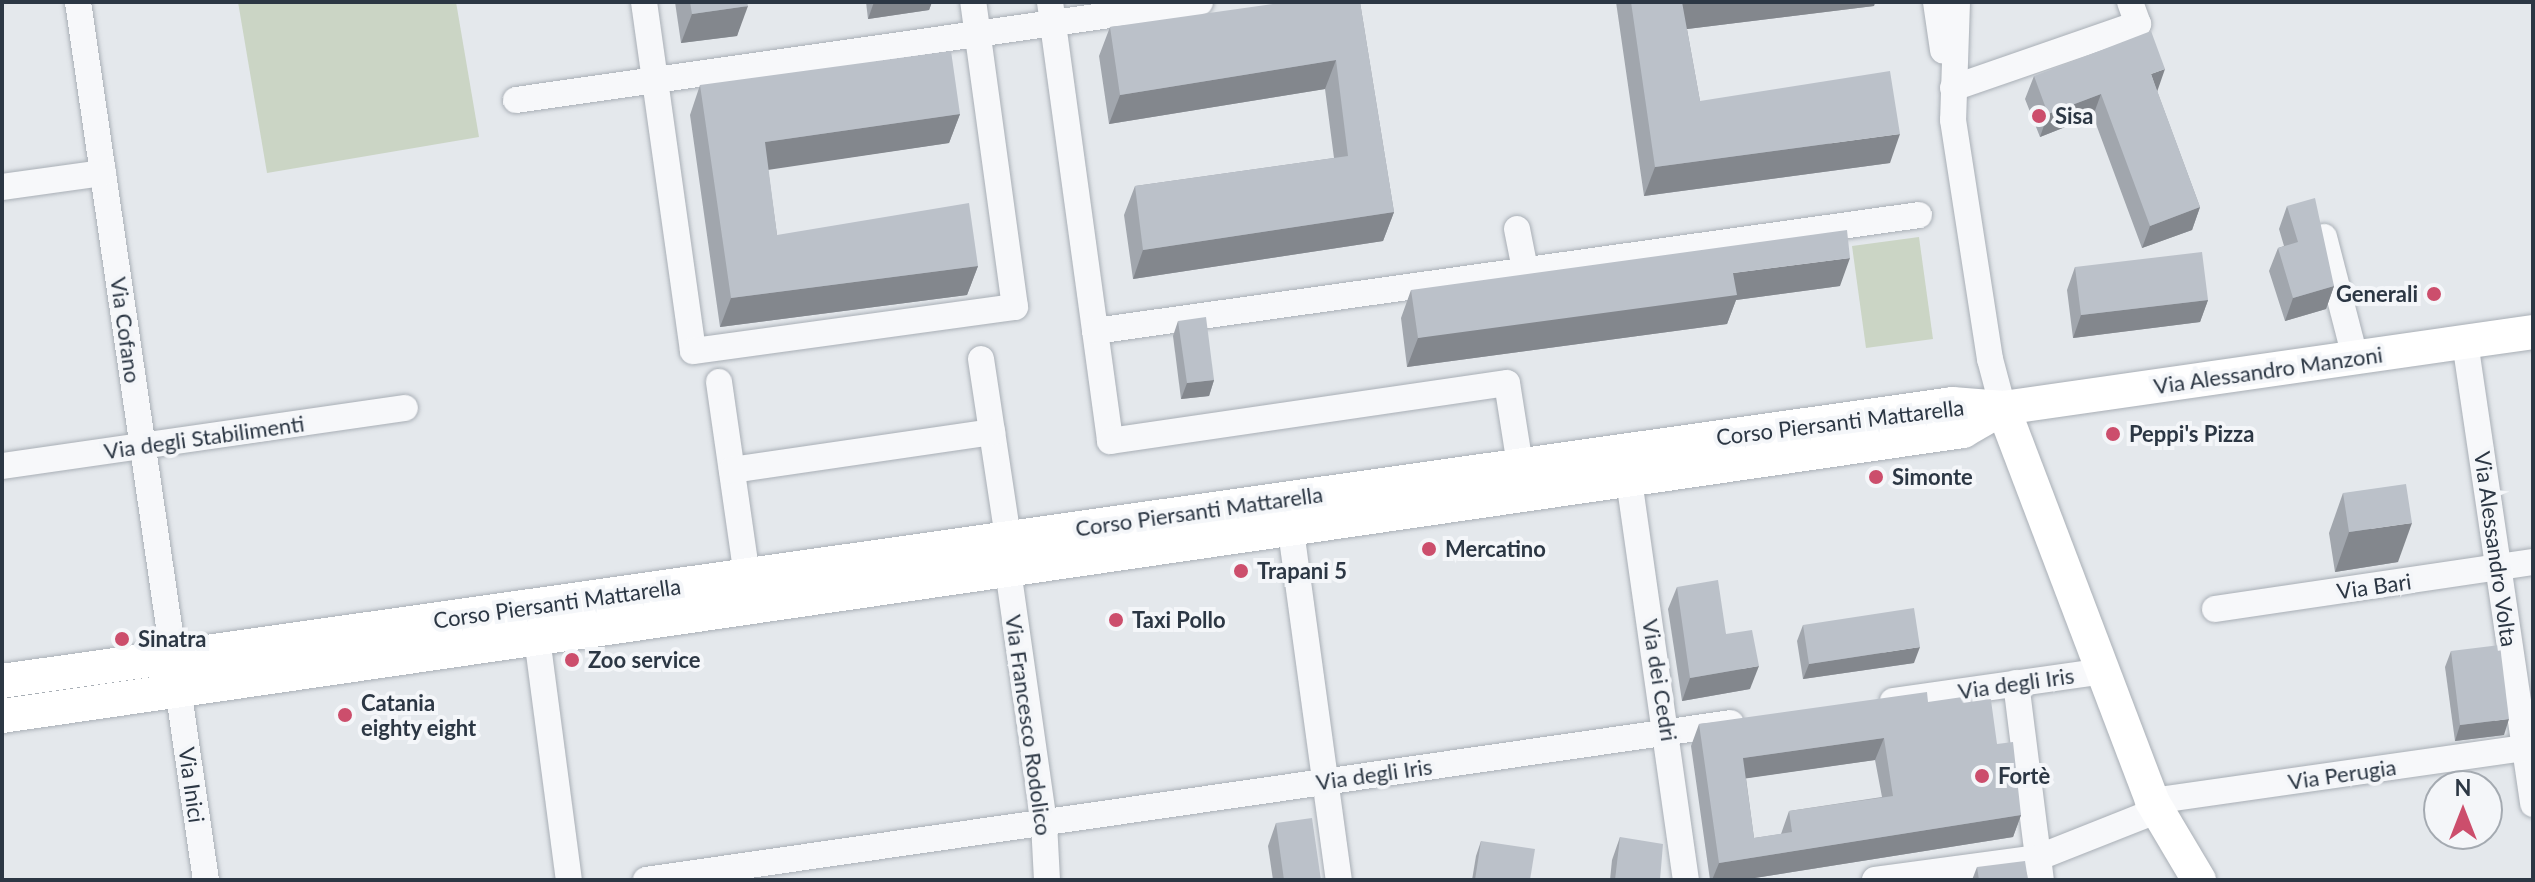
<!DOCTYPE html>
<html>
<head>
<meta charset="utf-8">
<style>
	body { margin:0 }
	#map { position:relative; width:2535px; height:882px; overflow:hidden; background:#e4e8ec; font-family:Lato,sans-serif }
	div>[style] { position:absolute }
	.green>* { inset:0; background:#cbd5c5 }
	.roads { filter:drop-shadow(0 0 2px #a9afb6) drop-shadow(0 0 2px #a9afb6) }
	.minor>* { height:26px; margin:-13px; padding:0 13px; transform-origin:13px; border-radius:13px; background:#f7f8fa }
	.major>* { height:34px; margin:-17px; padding:0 17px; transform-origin:17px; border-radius:17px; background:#fff }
	.wall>* { inset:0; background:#a1a6ad }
	.shaded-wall>* { inset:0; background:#83878d }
	.building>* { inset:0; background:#bbc1c9 }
	.dots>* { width:22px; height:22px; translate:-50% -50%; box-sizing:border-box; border:4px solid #f4f6f9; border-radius:50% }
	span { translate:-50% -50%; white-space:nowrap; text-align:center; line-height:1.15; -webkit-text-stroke:8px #f4f6f9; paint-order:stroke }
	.poi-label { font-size:22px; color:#2c3744; font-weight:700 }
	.left { translate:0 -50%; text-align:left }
	.right { translate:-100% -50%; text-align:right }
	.street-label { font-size:22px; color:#2c3744 }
	.frame { position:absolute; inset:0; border:4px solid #2c3744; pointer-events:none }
	.north { position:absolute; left:2423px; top:770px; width:80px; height:80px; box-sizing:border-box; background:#f4f6f9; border:2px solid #a4aab1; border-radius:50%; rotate:0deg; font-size:22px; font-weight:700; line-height:32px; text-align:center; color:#2c3744 }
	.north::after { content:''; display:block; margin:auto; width:28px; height:36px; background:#cc4e6c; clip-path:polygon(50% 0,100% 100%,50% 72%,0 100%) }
</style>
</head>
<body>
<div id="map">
	<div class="green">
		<div style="clip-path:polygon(238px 2px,456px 2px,479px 137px,267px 173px)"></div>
		<div style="clip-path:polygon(1919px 237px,1933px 339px,1866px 348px,1852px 246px)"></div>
	</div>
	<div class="roads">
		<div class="minor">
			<div style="left:78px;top:2px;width:887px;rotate:81.71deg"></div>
			<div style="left:644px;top:2px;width:352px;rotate:82deg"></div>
			<div style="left:693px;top:351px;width:325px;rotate:-7.8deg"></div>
			<div style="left:1015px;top:307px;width:308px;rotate:-97.8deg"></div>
			<div style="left:1050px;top:2px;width:443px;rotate:82.2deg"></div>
			<div style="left:1110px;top:441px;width:401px;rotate:-8.3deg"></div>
			<div style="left:1507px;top:383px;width:102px;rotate:81deg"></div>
			<div style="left:1936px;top:2px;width:49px;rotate:81.7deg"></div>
			<div style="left:1957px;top:2px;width:118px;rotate:91.9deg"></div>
			<div style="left:1953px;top:120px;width:242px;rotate:81.2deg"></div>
			<div style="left:1990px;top:359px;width:51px;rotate:75.1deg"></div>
			<div style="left:1953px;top:88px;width:196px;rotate:-19.1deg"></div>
			<div style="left:2138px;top:24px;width:23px;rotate:-110deg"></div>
			<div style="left:516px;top:100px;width:691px;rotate:-8.15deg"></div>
			<div style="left:2px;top:187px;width:102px;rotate:-7.9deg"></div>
			<div style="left:1517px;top:229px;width:41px;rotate:78.7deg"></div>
			<div style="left:2324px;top:237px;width:124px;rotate:75.5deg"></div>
			<div style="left:1095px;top:331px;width:832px;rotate:-8.01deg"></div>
			<div style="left:2465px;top:342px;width:467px;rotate:81.6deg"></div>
			<div style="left:981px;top:359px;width:181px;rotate:81.4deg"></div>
			<div style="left:719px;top:382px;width:196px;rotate:81.8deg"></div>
			<div style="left:2px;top:466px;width:407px;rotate:-8.2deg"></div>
			<div style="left:732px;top:470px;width:263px;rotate:-8.3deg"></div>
			<div style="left:1629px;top:480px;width:404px;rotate:81.9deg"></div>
			<div style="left:1291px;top:531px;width:352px;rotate:82.2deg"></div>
			<div style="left:1008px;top:570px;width:256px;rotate:81.9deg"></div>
			<div style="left:1044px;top:823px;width:57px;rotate:87deg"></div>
			<div style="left:2215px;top:609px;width:321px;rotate:-8.4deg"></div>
			<div style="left:537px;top:638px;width:244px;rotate:82.5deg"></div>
			<div style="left:2016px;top:683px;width:199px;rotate:82.8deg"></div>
			<div style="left:1893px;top:701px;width:212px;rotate:-8.1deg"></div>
			<div style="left:2152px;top:801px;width:385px;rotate:-8.1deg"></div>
			<div style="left:646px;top:880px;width:1096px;rotate:-8.23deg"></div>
			<div style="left:1875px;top:880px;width:163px;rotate:-7.7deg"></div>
			<div style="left:2037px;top:858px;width:128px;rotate:-21.6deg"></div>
		</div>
		<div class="major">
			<div style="left:2003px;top:408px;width:420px;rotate:69.2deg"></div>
			<div style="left:2152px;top:801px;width:92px;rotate:59.3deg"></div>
			<div style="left:2px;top:681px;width:1970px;rotate:-8.08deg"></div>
			<div style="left:1952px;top:404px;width:51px;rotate:4.5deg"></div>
			<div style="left:2003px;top:408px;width:535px;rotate:-8.16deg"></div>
			<div style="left:2px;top:716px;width:1982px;rotate:-8.27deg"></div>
			<div style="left:1963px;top:431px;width:46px;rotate:-29.9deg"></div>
		</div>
	</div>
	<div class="wall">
		<div style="clip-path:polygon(675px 2px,747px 2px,737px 36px,681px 43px)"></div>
		<div style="clip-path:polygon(866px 2px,932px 2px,929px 10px,868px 19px)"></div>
		<div style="clip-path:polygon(1360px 2px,1394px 212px,1383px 241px,1133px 279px,1124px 215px,1135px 186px,1334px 158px,1325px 89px,1109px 124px,1099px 56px,1110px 27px)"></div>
		<div style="clip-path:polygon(1616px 2px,1875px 2px,1874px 6px,1687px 29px,1700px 101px,1890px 163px,1644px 196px)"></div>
		<div style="clip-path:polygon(2034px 76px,2157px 91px,2200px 207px,2192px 230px,2142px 248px,2093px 116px,2040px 137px,2025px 99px)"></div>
		<div style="clip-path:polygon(700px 85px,960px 114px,949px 143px,768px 169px,777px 235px,978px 266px,967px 295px,720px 327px,690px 115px)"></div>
		<div style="clip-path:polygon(2287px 206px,2334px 286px,2326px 309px,2285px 321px,2269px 271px,2278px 248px,2284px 246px,2279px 229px)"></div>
		<div style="clip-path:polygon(2075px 267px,2208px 300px,2200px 322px,2073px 338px,2067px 290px)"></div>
		<div style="clip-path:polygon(1840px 286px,1736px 300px,1727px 324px,1407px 367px,1401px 318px,1411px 290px)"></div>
		<div style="clip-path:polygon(1178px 321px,1214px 380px,1209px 396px,1181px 399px,1173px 336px)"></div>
		<div style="clip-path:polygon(2343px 493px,2398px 562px,2335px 572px,2329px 533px)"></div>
		<div style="clip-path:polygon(1677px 587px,1726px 634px,1750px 689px,1682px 701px,1668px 609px)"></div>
		<div style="clip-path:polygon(1803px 625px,1914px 663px,1803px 679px,1797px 641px)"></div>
		<div style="clip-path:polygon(2451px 651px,2504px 735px,2455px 741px,2445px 667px)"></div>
		<div style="clip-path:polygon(evenodd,1928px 702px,1997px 744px,2021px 815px,2013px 837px,1742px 880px,1710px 880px,1691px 746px,1699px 724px,1928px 702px,1875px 760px,1882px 797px,1789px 811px,1781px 834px,1754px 838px,1746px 778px,1875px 760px)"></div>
		<div style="clip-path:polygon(1276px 823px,1321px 880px,1273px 880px,1268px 846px)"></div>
		<div style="clip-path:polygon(1620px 837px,1660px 880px,1610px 880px,1612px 860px)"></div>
		<div style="clip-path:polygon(1481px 841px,1530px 880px,1472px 880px,1476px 856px)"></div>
		<div style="clip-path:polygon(1977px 867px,2028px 880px,1972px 880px)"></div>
	</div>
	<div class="shaded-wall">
		<div style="clip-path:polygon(874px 2px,932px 2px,929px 10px,868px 19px)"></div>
		<div style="clip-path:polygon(1682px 2px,1875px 2px,1874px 6px,1671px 31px)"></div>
		<div style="clip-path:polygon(748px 6px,737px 36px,681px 43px,692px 14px)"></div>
		<div style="clip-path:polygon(1336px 60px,1325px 89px,1109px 124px,1120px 95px)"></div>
		<div style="clip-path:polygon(2165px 69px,2157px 92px,2151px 74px)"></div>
		<div style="clip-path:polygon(2101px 94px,2093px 116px,2040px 137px,2048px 114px)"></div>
		<div style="clip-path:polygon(960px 114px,949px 143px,754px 172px,765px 142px)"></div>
		<div style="clip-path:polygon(1900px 134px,1890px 163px,1644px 196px,1655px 167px)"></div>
		<div style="clip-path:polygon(2200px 207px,2192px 230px,2142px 248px,2150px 226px)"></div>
		<div style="clip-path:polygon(1394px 212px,1383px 241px,1133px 279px,1143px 250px)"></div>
		<div style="clip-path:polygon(1850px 258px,1840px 286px,1736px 300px,1727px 324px,1407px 367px,1418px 338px,1733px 273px)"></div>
		<div style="clip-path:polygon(978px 266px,967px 295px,720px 327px,731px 298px)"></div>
		<div style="clip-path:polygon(2334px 286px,2326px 309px,2285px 321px,2293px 298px)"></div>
		<div style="clip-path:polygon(2208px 300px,2200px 322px,2073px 338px,2081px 315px)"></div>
		<div style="clip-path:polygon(1214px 380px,1209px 396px,1181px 399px,1187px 383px)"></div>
		<div style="clip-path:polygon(2412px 523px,2398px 562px,2335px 572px,2349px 532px)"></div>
		<div style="clip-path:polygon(1920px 647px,1914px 663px,1803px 679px,1809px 664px)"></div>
		<div style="clip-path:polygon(1759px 666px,1750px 689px,1682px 701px,1690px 678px)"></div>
		<div style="clip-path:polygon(2509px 719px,2504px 735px,2455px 741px,2460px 725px)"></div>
		<div style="clip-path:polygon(1884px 738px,1875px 760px,1735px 780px,1743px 758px)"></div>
		<div style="clip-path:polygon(2021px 815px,2013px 837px,1742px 880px,1712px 880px,1719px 863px)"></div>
	</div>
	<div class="building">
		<div style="clip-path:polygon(690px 2px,747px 2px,748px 6px,692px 14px)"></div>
		<div style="clip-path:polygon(1287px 2px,1360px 2px,1394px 212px,1143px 250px,1135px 186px,1348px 156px,1336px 60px,1120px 95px,1110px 27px)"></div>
		<div style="clip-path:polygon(1631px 2px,1682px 2px,1700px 101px,1890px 71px,1900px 134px,1655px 167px)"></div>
		<div style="clip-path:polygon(2151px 31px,2165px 69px,2151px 74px,2200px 207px,2150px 226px,2101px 94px,2048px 114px,2034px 76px)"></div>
		<div style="clip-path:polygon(951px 51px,960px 114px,765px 142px,777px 235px,969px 203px,978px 266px,731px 298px,700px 85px)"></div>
		<div style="clip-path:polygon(2315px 198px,2334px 286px,2293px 298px,2278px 248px,2298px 242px,2287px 206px)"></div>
		<div style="clip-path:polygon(1847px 230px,1850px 258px,1733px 273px,1737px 295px,1418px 338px,1411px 290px)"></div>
		<div style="clip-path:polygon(2202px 252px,2208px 300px,2081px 315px,2075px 267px)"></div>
		<div style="clip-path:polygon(1206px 317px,1214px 380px,1187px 383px,1178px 321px)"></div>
		<div style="clip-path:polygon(2406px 484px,2412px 523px,2349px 532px,2343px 493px)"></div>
		<div style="clip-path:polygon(1718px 580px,1726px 634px,1752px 630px,1759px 666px,1690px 678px,1677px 587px)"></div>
		<div style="clip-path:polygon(1914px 608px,1920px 647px,1809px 664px,1803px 625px)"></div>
		<div style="clip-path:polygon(2500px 645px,2509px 719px,2460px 725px,2451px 651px)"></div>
		<div style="clip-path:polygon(evenodd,1927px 692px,1928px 702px,1990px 693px,1997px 744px,2013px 742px,2021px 815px,1719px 863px,1699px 724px,1927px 692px,1884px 738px,1893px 796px,1789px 811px,1792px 832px,1754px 838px,1743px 758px,1884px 738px)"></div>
		<div style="clip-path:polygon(1312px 818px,1321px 880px,1284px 880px,1276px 823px)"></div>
		<div style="clip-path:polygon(1620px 837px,1663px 844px,1660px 880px,1615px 880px)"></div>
		<div style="clip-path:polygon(1481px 841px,1535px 849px,1530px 880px,1475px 880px)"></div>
		<div style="clip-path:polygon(2025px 861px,2028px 880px,1979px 880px,1977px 867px)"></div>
	</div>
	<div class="dots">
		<div style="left:2039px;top:116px;background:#cc4e6c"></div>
		<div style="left:2434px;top:294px;background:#cc4e6c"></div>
		<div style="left:2113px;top:434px;background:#cc4e6c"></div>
		<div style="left:1876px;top:477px;background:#cc4e6c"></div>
		<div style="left:1429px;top:549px;background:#cc4e6c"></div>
		<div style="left:1241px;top:571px;background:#cc4e6c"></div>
		<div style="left:1116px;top:620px;background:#cc4e6c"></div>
		<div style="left:122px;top:639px;background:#cc4e6c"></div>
		<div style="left:572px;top:660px;background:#cc4e6c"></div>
		<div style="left:345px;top:715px;background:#cc4e6c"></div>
		<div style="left:1982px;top:776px;background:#cc4e6c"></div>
	</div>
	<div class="poi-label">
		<span class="left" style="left:2055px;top:116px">Sisa</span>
		<span class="right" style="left:2418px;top:294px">Generali</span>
		<span class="left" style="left:2129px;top:434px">Peppi's Pizza</span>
		<span class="left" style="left:1892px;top:477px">Simonte</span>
		<span class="left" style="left:1445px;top:549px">Mercatino</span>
		<span class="left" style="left:1257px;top:571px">Trapani 5</span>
		<span class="left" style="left:1132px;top:620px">Taxi Pollo</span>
		<span class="left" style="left:138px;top:639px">Sinatra</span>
		<span class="left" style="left:588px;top:660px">Zoo service</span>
		<span class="left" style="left:361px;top:715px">Catania<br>eighty eight</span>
		<span class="left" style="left:1998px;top:776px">Fortè</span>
	</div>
	<div class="street-label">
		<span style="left:126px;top:330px;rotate:82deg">Via Cofano</span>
		<span style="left:2268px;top:370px;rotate:-8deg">Via Alessandro Manzoni</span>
		<span style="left:1840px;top:422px;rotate:-7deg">Corso Piersanti Mattarella</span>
		<span style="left:204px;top:437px;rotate:-8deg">Via degli Stabilimenti</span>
		<span style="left:1199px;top:511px;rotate:-8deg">Corso Piersanti Mattarella</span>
		<span style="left:2496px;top:549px;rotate:82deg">Via Alessandro Volta</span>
		<span style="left:2374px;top:586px;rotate:-8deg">Via Bari</span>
		<span style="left:557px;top:603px;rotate:-8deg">Corso Piersanti Mattarella</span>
		<span style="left:1660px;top:680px;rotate:81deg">Via dei Cedri</span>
		<span style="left:2016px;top:683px;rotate:-8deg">Via degli Iris</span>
		<span style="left:1029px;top:725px;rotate:82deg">Via Francesco Rodolico</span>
		<span style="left:1374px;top:774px;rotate:-8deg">Via degli Iris</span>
		<span style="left:2342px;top:774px;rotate:-8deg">Via Perugia</span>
		<span style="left:192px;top:785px;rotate:82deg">Via Inici</span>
	</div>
	<div class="frame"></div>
	<div class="north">N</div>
</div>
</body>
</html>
